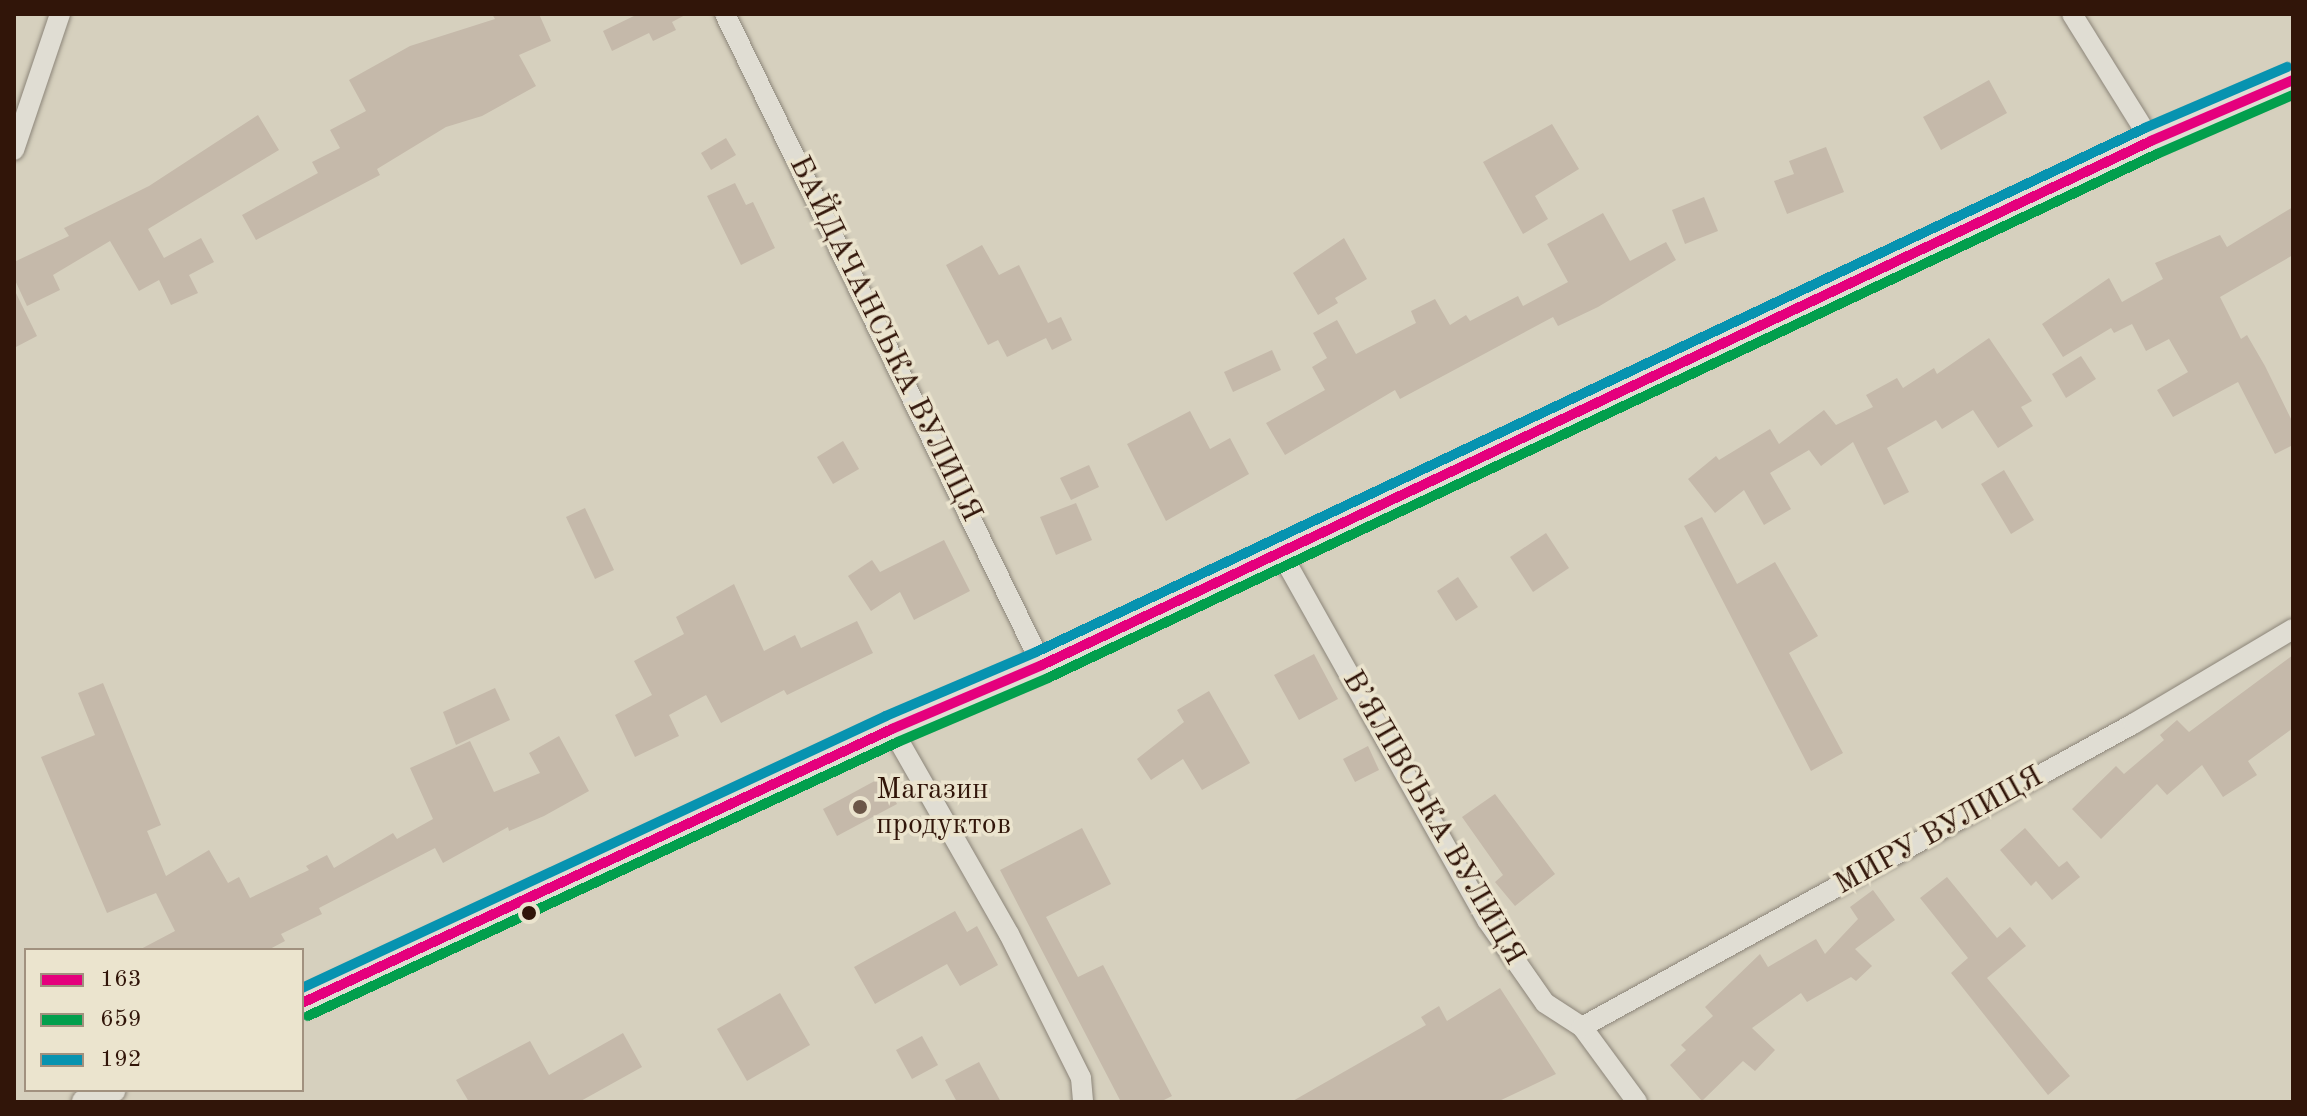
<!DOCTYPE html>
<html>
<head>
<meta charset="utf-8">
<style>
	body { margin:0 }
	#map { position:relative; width:2307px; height:1116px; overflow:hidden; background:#d6d0be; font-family:"Old Standard TT",serif }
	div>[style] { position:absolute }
	.building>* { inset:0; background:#c5b9aa }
	.roads { filter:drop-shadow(0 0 2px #8c8579) drop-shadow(0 0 2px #8c8579) }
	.minor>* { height:20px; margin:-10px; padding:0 10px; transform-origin:10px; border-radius:10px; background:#e0ddd3 }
	.tertiary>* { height:26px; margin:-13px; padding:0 13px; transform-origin:13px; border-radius:13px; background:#e0ddd3 }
	.bus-1>* { height:10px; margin:-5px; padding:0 5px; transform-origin:5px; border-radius:5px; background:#e5007d }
	.bus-2>* { height:10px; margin:-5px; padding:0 5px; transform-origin:5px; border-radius:5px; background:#029f4d }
	.bus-3>* { height:10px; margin:-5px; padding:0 5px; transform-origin:5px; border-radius:5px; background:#0793b0 }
	.dots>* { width:22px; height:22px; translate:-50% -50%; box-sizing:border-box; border:4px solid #ebe4ce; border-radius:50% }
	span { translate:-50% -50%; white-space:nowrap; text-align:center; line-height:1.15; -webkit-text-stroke:7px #ebe4ce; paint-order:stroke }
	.street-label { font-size:30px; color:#311509 }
	.poi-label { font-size:30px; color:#311509 }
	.left { translate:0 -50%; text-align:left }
	.frame { position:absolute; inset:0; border:16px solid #311509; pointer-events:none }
	.legend { position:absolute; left:24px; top:948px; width:280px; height:144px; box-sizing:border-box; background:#ebe4ce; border:2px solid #a1917f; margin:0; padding:10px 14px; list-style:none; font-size:24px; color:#311509 }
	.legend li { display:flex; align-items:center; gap:16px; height:40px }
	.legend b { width:40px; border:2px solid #a1917f }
</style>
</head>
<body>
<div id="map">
	<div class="building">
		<div style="clip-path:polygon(492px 14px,539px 14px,551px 41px,519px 55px,536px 86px,482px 116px,446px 127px,377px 169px,380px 175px,256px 240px,242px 215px,318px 173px,312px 162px,340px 148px,330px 130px,366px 111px,349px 80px,410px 46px,495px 19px)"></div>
		<div style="clip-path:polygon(638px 14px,687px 14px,672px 22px,676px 30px,653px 41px,649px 33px,612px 51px,603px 31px)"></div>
		<div style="clip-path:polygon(1989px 80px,2007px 113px,1941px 150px,1923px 117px)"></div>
		<div style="clip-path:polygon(258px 115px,279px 150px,148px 229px,164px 258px,201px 238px,214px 262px,189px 275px,198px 293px,171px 305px,159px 280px,139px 291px,110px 241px,53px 275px,60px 290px,27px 306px,14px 278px,14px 262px,69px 236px,64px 228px,149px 186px)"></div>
		<div style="clip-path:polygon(1552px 124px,1579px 169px,1535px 196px,1548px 219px,1523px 234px,1483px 162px)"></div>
		<div style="clip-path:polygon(726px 138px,736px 155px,711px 170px,701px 153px)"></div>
		<div style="clip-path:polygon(1826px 147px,1844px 192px,1787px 214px,1774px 181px,1794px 174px,1789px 161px)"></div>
		<div style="clip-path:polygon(735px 183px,746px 205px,753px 202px,775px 248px,741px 265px,707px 196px)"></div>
		<div style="clip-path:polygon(1704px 197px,1718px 231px,1685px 244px,1672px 210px)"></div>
		<div style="clip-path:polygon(2293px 207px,2293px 255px,2220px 297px,2241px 339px,2247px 335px,2265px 366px,2293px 423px,2293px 445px,2275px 454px,2238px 382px,2173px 417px,2157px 390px,2188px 372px,2169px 339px,2146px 351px,2132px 324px,2114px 333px,2111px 328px,2063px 357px,2042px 324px,2109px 278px,2122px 302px,2163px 279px,2155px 263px,2220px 235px,2227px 247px)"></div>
		<div style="clip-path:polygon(1603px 213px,1630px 261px,1666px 242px,1676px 260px,1598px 307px,1558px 326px,1553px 317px,1400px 399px,1395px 390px,1285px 455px,1266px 423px,1325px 390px,1312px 367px,1327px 358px,1313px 333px,1337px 320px,1356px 354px,1416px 323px,1411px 311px,1435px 299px,1450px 325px,1466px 315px,1470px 321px,1518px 296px,1523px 306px,1568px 282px,1547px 244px)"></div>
		<div style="clip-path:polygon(1344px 238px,1367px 279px,1335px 298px,1338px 303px,1318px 315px,1293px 273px)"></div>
		<div style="clip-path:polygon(982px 245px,999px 275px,1019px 265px,1048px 323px,1061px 317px,1072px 340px,1052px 350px,1046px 338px,1007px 357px,998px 340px,988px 345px,946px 265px)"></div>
		<div style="clip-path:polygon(14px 289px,37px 336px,14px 348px)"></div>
		<div style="clip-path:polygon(1989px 338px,2032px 401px,2021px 407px,2033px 426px,1998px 448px,1973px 410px,1942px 429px,1936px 420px,1887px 448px,1909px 492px,1884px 505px,1853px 442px,1821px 466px,1809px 450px,1770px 473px,1791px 509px,1764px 525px,1744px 490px,1715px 513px,1688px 479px,1716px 456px,1719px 460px,1770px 429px,1779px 444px,1824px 410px,1836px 425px,1873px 407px,1866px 395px,1897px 378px,1903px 388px,1934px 368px,1937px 374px)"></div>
		<div style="clip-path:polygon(1272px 350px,1281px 370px,1233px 392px,1224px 372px)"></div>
		<div style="clip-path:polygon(2081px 356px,2096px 379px,2066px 398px,2052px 374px)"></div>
		<div style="clip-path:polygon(1190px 411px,1210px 449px,1230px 438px,1249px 474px,1166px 521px,1127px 444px)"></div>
		<div style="clip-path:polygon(843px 441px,859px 469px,833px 484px,817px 457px)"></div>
		<div style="clip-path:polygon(1089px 465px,1099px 487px,1071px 500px,1060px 478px)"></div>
		<div style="clip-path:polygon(2004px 470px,2034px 520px,2011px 534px,1981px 484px)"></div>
		<div style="clip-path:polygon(1076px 503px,1092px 540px,1056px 555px,1040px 517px)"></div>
		<div style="clip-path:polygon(585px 508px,614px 570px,595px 579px,566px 517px)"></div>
		<div style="clip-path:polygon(1702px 517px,1737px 584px,1775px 562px,1818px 636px,1789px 653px,1843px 753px,1811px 771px,1684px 526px)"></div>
		<div style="clip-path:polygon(1546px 533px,1569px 568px,1533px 592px,1510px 557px)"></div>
		<div style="clip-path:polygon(944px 540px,970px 591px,914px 620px,900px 592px,871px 611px,848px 576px,872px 560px,880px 572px)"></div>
		<div style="clip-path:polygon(1458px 577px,1478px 607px,1456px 621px,1437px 591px)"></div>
		<div style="clip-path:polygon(734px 584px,764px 651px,795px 635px,801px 648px,857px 621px,873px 653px,787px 695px,784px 690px,721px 723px,706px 695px,669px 715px,679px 736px,635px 757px,615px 715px,652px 695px,634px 661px,684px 634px,676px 617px)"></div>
		<div style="clip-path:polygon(1314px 654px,1338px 699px,1299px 720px,1274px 675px)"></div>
		<div style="clip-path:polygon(2293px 655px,2293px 728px,2248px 761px,2257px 775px,2223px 797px,2202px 765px,2167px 795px,2157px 784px,2101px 839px,2072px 809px,2116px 766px,2124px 774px,2164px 740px,2160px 735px,2177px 720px,2189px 732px)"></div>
		<div style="clip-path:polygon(103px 683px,161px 825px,147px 831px,166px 876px,209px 850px,228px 883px,239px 877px,250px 898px,309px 870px,306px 866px,327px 855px,334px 868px,393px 833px,397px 839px,433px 819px,410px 768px,470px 741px,494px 792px,540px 773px,529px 753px,559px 736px,589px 791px,544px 816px,509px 831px,508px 827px,443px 863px,435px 848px,319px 908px,322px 914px,281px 934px,285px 941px,268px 950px,139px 950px,175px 931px,156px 893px,107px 913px,41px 757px,95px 735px,78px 693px)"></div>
		<div style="clip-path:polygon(495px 688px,510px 720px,456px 745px,443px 712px)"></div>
		<div style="clip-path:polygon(1209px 691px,1250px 763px,1202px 790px,1183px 759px,1151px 780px,1137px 759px,1184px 722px,1177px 710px)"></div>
		<div style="clip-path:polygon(1368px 746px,1379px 770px,1355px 782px,1343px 759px)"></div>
		<div style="clip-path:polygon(882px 777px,897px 804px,837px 836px,823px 809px)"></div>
		<div style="clip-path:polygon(1495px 794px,1555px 874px,1515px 906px,1495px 882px,1503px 875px,1462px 817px)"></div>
		<div style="clip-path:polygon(1082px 828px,1111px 884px,1046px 917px,1078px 977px,1103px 965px,1172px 1096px,1160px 1102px,1121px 1102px,1000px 870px)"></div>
		<div style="clip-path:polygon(2025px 828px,2059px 867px,2067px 861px,2080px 877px,2052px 900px,2036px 881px,2031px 886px,2000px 850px)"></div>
		<div style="clip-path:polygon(1947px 877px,1997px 938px,2010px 927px,2026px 946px,1987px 978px,2070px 1076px,2048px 1095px,1951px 973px,1968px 958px,1920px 898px)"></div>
		<div style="clip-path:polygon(1873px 890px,1895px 920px,1855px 949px,1872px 966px,1856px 981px,1851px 977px,1807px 1002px,1801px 993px,1752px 1028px,1775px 1050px,1755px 1071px,1743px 1061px,1702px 1101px,1670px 1065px,1686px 1050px,1681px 1045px,1713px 1016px,1705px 1007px,1760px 954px,1768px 967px,1816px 939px,1825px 954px,1858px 919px,1850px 907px)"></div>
		<div style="clip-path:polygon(955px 911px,967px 932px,977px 926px,998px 965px,960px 986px,947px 964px,875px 1004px,854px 967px)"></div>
		<div style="clip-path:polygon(1500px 988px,1556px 1074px,1497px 1102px,1291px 1102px,1426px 1025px,1421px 1017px,1439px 1006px,1447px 1021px)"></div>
		<div style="clip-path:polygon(780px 993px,810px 1045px,747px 1081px,717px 1029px)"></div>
		<div style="clip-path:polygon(623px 1033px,642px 1067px,579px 1102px,469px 1102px,456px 1080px,530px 1041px,549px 1075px)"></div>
		<div style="clip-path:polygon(922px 1036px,938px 1065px,912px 1079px,896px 1050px)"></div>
		<div style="clip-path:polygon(979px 1062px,1001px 1102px,957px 1102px,945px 1080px)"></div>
	</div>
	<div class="roads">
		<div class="minor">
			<div style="left:725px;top:14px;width:724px;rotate:64.04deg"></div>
			<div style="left:2072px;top:14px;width:150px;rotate:58.1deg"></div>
			<div style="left:14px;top:150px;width:144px;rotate:-71.3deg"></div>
			<div style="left:1281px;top:553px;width:421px;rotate:60.7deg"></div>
			<div style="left:1487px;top:920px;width:101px;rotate:55.1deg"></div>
			<div style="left:1545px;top:1003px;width:44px;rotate:33deg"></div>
			<div style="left:1582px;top:1027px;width:93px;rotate:53.7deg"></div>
			<div style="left:892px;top:729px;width:236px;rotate:60.3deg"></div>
			<div style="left:1009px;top:934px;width:161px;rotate:63.4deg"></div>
			<div style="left:1081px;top:1078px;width:24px;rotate:85deg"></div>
			<div style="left:1582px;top:1027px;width:629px;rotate:-28.81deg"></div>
			<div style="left:2133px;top:724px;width:186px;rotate:-30.7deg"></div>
		</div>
		<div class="tertiary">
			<div style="left:302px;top:1003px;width:651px;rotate:-24.91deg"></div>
			<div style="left:892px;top:729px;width:163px;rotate:-23.1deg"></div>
			<div style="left:1042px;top:665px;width:1227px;rotate:-25.29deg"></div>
			<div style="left:2151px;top:141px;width:155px;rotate:-23.2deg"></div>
			<div style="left:85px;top:1102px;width:30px;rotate:-24deg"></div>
		</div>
	</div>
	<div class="bus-1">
		<div style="left:302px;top:1003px;width:651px;rotate:-24.91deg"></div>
		<div style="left:892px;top:729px;width:163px;rotate:-23.1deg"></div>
		<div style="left:1042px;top:665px;width:1227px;rotate:-25.29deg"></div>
		<div style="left:2151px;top:141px;width:155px;rotate:-23.2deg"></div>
	</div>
	<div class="bus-2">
		<div style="left:308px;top:1016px;width:651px;rotate:-24.91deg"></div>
		<div style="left:898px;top:742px;width:163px;rotate:-23.1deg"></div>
		<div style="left:1048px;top:678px;width:1227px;rotate:-25.29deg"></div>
		<div style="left:2157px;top:154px;width:148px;rotate:-23.5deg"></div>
	</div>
	<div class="bus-3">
		<div style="left:302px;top:988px;width:644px;rotate:-24.97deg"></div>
		<div style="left:886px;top:716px;width:163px;rotate:-23.1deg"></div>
		<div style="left:1036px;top:652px;width:1227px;rotate:-25.29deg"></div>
		<div style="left:2145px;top:128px;width:155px;rotate:-23.2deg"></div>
	</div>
	<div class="dots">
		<div style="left:860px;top:807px;background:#6b5648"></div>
		<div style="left:529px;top:913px;background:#311509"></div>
	</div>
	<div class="street-label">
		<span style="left:885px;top:339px;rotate:64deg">БАЙДАЧАНСЬКА ВУЛИЦЯ</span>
		<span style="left:1433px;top:818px;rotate:60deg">В’ЯЛІВСЬКА ВУЛИЦЯ</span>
		<span style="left:1939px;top:831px;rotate:-29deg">МИРУ ВУЛИЦЯ</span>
	</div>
	<div class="poi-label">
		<span class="left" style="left:876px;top:807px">Магазин<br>продуктов</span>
	</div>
	<div class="frame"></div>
	<ul class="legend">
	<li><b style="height:10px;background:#e5007d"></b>163</li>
	<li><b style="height:10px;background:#029f4d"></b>659</li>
	<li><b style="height:10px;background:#0793b0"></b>192</li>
	</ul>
</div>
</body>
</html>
